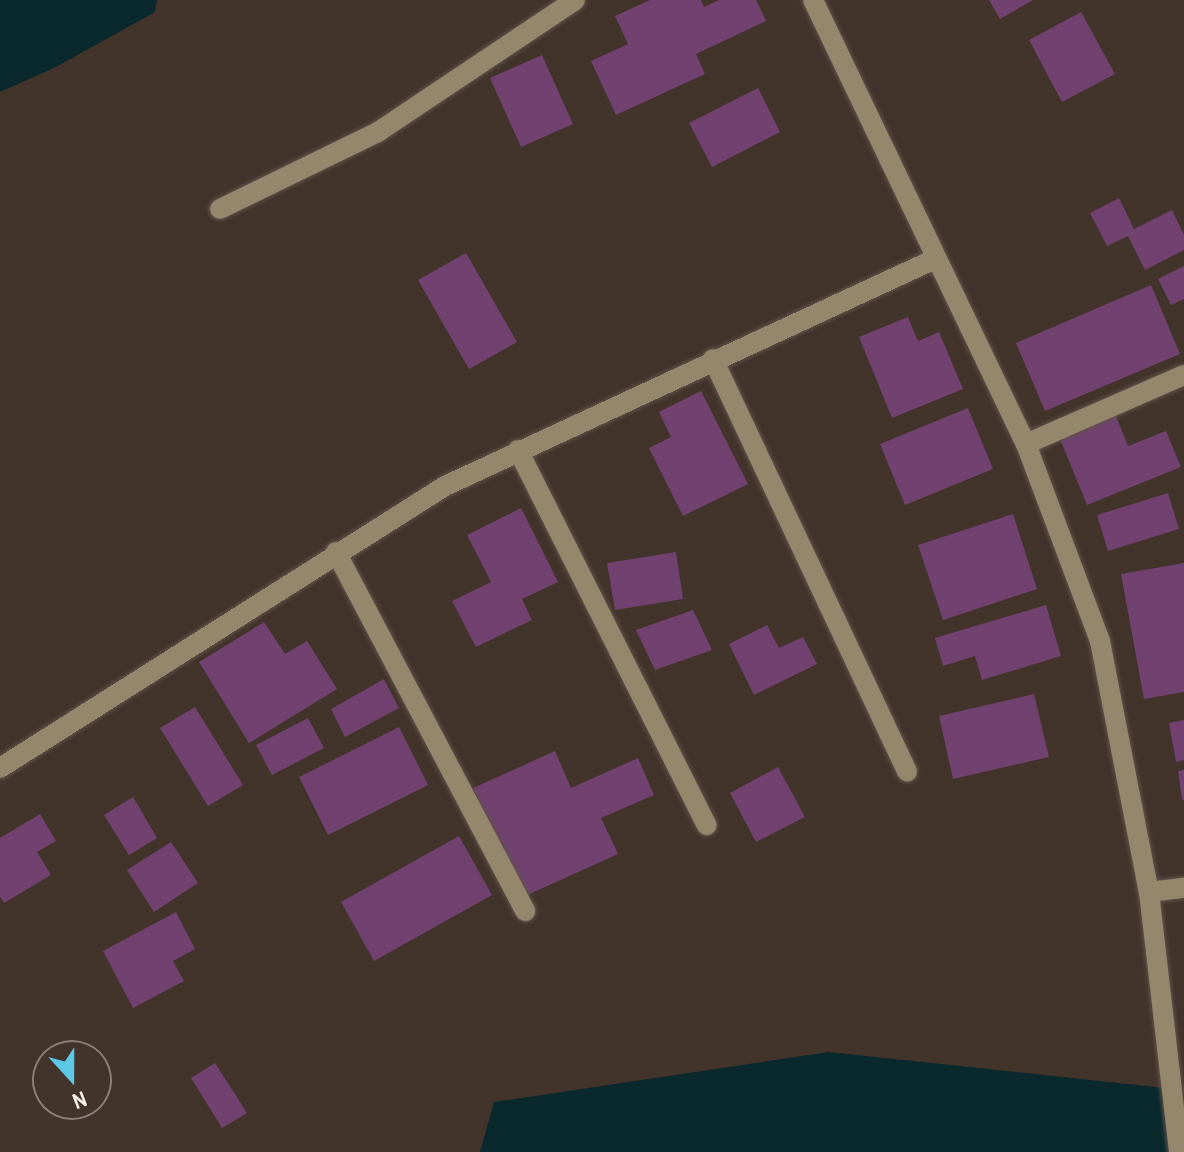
<!DOCTYPE html>
<html>
<head>
<meta charset="utf-8">
<style>
	body { margin:0 }
	#map { position:relative; width:1184px; height:1152px; overflow:hidden; background:#42332b; font-family:"Archivo Narrow",sans-serif }
	div>[style] { position:absolute }
	.water>* { inset:0; background:#09292d }
	.building>* { inset:0; background:#714270 }
	.roads { filter:drop-shadow(0 0 2px #60524a) drop-shadow(0 0 2px #60524a) }
	.minor>* { height:20px; margin:-10px; padding:0 10px; transform-origin:10px; border-radius:10px; background:#94876c }
	span { translate:-50% -50%; white-space:nowrap; text-align:center; line-height:1.15; -webkit-text-stroke:8px #42332b; paint-order:stroke }
	.north { position:absolute; left:32px; top:1040px; width:80px; height:80px; box-sizing:border-box; background:#42332b; border:2px solid #8c7f79; border-radius:50%; rotate:159deg; font-size:22px; font-weight:700; line-height:32px; text-align:center; color:#fcf2ed }
	.north::after { content:''; display:block; margin:auto; width:28px; height:36px; background:#5bc8e6; clip-path:polygon(50% 0,100% 100%,50% 72%,0 100%) }
</style>
</head>
<body>
<div id="map">
	<div class="water">
		<div style="clip-path:polygon(0 0,157px 0,155px 12px,54px 68px,0 92px)"></div>
		<div style="clip-path:polygon(829px 1052px,1174px 1089px,1184px 1093px,1184px 1152px,480px 1152px,494px 1102px)"></div>
	</div>
	<div class="building">
		<div style="clip-path:polygon(650px 0,701px 0,704px 7px,719px 0,756px 0,766px 21px,696px 54px,705px 74px,616px 115px,591px 61px,628px 44px,615px 16px)"></div>
		<div style="clip-path:polygon(989px 0,1033px 0,1000px 19px)"></div>
		<div style="clip-path:polygon(1081px 12px,1115px 74px,1062px 102px,1029px 40px)"></div>
		<div style="clip-path:polygon(542px 55px,573px 124px,521px 147px,490px 78px)"></div>
		<div style="clip-path:polygon(758px 88px,780px 132px,712px 167px,689px 123px)"></div>
		<div style="clip-path:polygon(1119px 198px,1134px 229px,1172px 210px,1184px 235px,1184px 250px,1145px 270px,1128px 236px,1107px 246px,1090px 213px)"></div>
		<div style="clip-path:polygon(466px 253px,517px 342px,469px 369px,418px 280px)"></div>
		<div style="clip-path:polygon(1184px 266px,1184px 299px,1171px 305px,1158px 279px)"></div>
		<div style="clip-path:polygon(1151px 285px,1180px 354px,1045px 411px,1016px 343px)"></div>
		<div style="clip-path:polygon(908px 317px,918px 341px,939px 332px,963px 389px,892px 418px,859px 337px)"></div>
		<div style="clip-path:polygon(701px 391px,748px 484px,683px 516px,649px 448px,671px 437px,659px 412px)"></div>
		<div style="clip-path:polygon(968px 408px,993px 469px,905px 505px,880px 444px)"></div>
		<div style="clip-path:polygon(1116px 416px,1128px 446px,1166px 431px,1181px 467px,1087px 505px,1060px 439px)"></div>
		<div style="clip-path:polygon(1168px 493px,1179px 529px,1108px 551px,1097px 515px)"></div>
		<div style="clip-path:polygon(521px 508px,558px 582px,522px 599px,532px 620px,476px 647px,452px 601px,491px 582px,467px 535px)"></div>
		<div style="clip-path:polygon(1013px 514px,1037px 589px,943px 620px,918px 545px)"></div>
		<div style="clip-path:polygon(676px 552px,683px 599px,615px 610px,607px 563px)"></div>
		<div style="clip-path:polygon(1184px 563px,1184px 692px,1144px 699px,1121px 574px)"></div>
		<div style="clip-path:polygon(1046px 605px,1061px 656px,982px 680px,975px 656px,943px 666px,935px 638px)"></div>
		<div style="clip-path:polygon(693px 610px,712px 650px,655px 670px,636px 630px)"></div>
		<div style="clip-path:polygon(264px 622px,285px 654px,307px 641px,337px 689px,249px 743px,199px 662px)"></div>
		<div style="clip-path:polygon(767px 625px,779px 648px,803px 637px,817px 664px,754px 695px,729px 644px)"></div>
		<div style="clip-path:polygon(384px 679px,399px 708px,345px 737px,331px 709px)"></div>
		<div style="clip-path:polygon(1034px 694px,1049px 757px,953px 779px,939px 716px)"></div>
		<div style="clip-path:polygon(195px 707px,243px 785px,208px 806px,160px 728px)"></div>
		<div style="clip-path:polygon(308px 718px,324px 748px,272px 775px,256px 745px)"></div>
		<div style="clip-path:polygon(1184px 720px,1184px 760px,1176px 762px,1169px 723px)"></div>
		<div style="clip-path:polygon(399px 727px,428px 785px,328px 835px,299px 777px)"></div>
		<div style="clip-path:polygon(555px 751px,571px 788px,638px 758px,654px 795px,601px 818px,618px 854px,523px 897px,473px 788px)"></div>
		<div style="clip-path:polygon(778px 767px,805px 817px,756px 842px,730px 793px)"></div>
		<div style="clip-path:polygon(1184px 770px,1184px 800px,1182px 800px,1178px 771px)"></div>
		<div style="clip-path:polygon(133px 797px,157px 838px,129px 855px,104px 815px)"></div>
		<div style="clip-path:polygon(40px 814px,56px 841px,37px 852px,51px 875px,4px 903px,0 897px,0 838px)"></div>
		<div style="clip-path:polygon(459px 836px,492px 895px,374px 961px,341px 902px)"></div>
		<div style="clip-path:polygon(171px 842px,198px 883px,154px 912px,127px 870px)"></div>
		<div style="clip-path:polygon(176px 912px,195px 949px,173px 961px,184px 981px,133px 1008px,103px 951px)"></div>
		<div style="clip-path:polygon(215px 1063px,247px 1113px,222px 1128px,191px 1078px)"></div>
	</div>
	<div class="roads">
		<div class="minor">
			<div style="left:813px;top:0;width:492px;rotate:64.4deg"></div>
			<div style="left:1026px;top:444px;width:210px;rotate:69.4deg"></div>
			<div style="left:1100px;top:641px;width:256px;rotate:79deg"></div>
			<div style="left:1149px;top:892px;width:262px;rotate:83.4deg"></div>
			<div style="left:220px;top:209px;width:176px;rotate:-26deg"></div>
			<div style="left:378px;top:132px;width:237px;rotate:-33.8deg"></div>
			<div style="left:713px;top:359px;width:456px;rotate:64.8deg"></div>
			<div style="left:1026px;top:444px;width:172px;rotate:-23.6deg"></div>
			<div style="left:518px;top:450px;width:420px;rotate:63.3deg"></div>
			<div style="left:336px;top:552px;width:406px;rotate:62.2deg"></div>
			<div style="left:0;top:768px;width:527px;rotate:-32.36deg"></div>
			<div style="left:445px;top:486px;width:540px;rotate:-24.86deg"></div>
			<div style="left:1149px;top:892px;width:35px;rotate:-7deg"></div>
		</div>
	</div>
	<div class="north">N</div>
</div>
</body>
</html>
